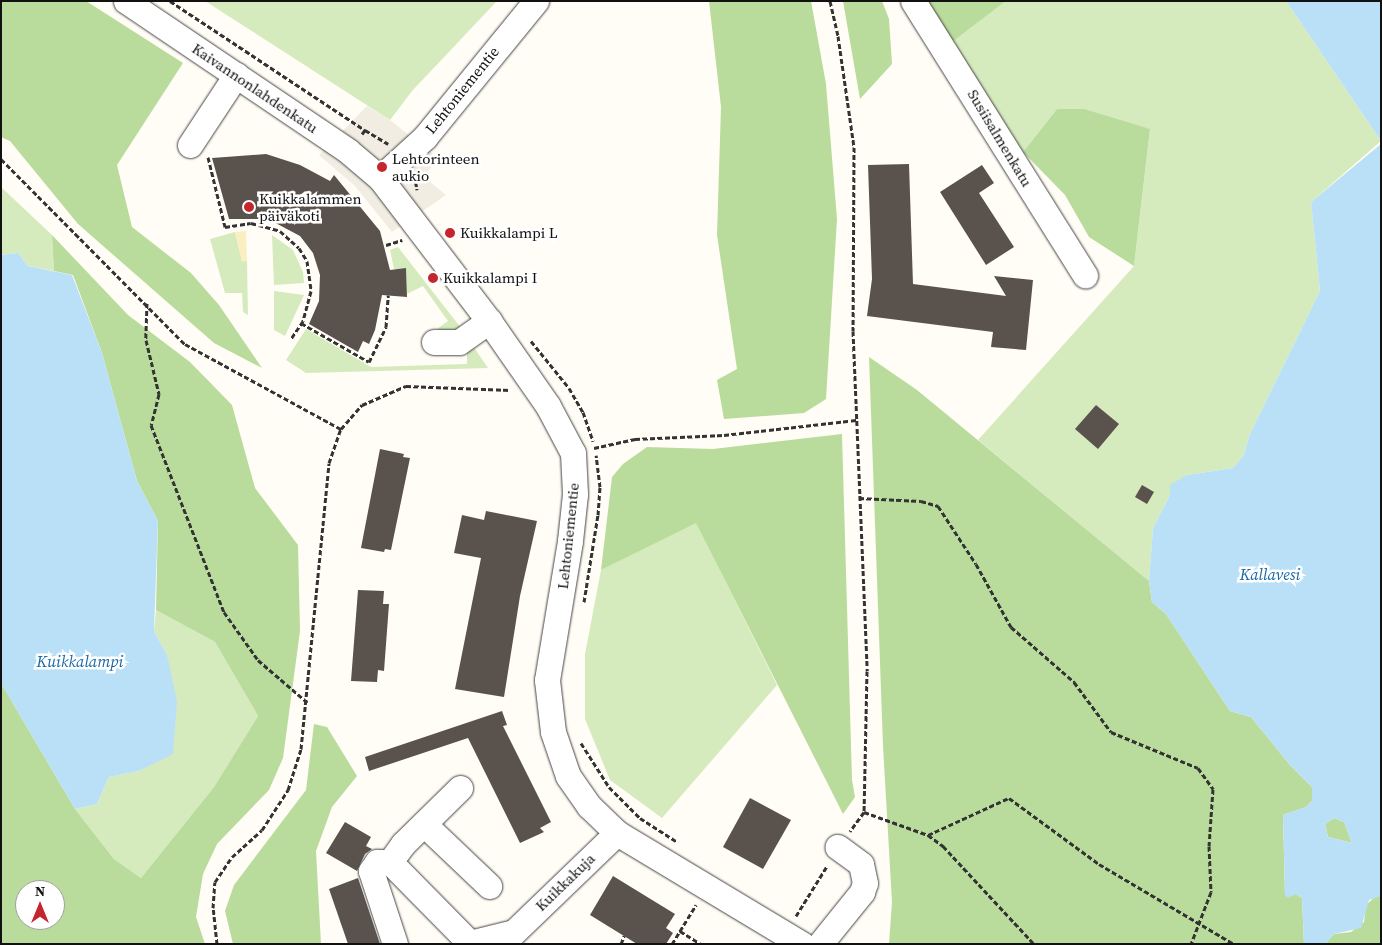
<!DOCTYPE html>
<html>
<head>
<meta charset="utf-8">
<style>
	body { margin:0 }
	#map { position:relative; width:1382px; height:945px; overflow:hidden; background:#fffdf5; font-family:"Source Serif 4",serif }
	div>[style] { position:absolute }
	.green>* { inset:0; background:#d5ebbd }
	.forest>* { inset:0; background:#b9dc9c }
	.sand>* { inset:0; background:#fbeec1 }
	.plaza>* { inset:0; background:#f1ede2 }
	.water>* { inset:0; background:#b9e0f7 }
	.building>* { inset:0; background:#5a524d }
	.path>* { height:3px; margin-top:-1.5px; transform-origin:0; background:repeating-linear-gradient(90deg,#333 0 5px,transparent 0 7.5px) }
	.roads { filter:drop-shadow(0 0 1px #444) drop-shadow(0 0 1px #444) }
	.minor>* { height:25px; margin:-12.5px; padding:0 12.5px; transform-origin:12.5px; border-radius:12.5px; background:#fff }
	.dots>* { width:14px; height:14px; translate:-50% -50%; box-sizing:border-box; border:2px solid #fff; border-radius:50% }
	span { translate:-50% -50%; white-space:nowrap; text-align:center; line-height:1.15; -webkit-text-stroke:5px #fff; paint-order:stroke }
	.street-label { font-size:15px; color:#111 }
	.poi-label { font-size:15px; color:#111 }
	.left { translate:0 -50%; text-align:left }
	.water-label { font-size:16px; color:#1768a6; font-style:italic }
	.frame { position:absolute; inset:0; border:2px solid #111; pointer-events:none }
	.north { position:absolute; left:15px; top:880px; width:50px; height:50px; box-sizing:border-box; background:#fff; border:1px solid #a0a0a0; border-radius:50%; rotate:0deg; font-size:14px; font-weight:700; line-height:20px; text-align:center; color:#111 }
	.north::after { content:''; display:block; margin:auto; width:18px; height:22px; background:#c4262e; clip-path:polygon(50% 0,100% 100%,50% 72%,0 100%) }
</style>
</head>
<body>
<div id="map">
	<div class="green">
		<div style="clip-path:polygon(205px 1px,497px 1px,412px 91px,390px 120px)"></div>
		<div style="clip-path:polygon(1006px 1px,1286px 1px,1381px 141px,1311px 202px,1320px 291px,1249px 436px,1244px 455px,1233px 468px,1187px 475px,1170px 495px,1153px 528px,1149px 581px,978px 440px,1134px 266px,1150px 129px,1057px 109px,1023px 152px,1004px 129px,951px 43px)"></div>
		<div style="clip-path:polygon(1px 187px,52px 235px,54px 271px,28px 266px,18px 253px,1px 255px)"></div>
		<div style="clip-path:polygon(235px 232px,242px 261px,247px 261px,248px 315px,243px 312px,242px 293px,225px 293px,210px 239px)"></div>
		<div style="clip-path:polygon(272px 235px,293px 250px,303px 272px,304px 283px,274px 285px)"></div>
		<div style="clip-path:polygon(398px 247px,461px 328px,444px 332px,437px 329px,448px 321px,423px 286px,407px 294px,406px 269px,394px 269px,390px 250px)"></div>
		<div style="clip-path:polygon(274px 291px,304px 295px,285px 336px,274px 330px)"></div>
		<div style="clip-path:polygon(306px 329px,371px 367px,467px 364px,467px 351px,473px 346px,488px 368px,306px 373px,286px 360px)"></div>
		<div style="clip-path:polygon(696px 522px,777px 685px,662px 818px,610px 780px,585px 719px,585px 654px,601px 570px)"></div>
		<div style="clip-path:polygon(156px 610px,215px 642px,258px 716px,214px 787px,141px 878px,114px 859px,75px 809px,97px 804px,109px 777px,139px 771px,173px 753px,167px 655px,154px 631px)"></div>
	</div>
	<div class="forest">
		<div style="clip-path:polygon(1px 1px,86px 1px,183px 63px,117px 165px,132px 227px,191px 273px,219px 305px,262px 368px,214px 343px,78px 224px,10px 141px,1px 137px)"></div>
		<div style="clip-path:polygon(709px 1px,811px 1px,826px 84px,837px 219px,826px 399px,804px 413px,724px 419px,717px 380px,737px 369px,717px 235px,721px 107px)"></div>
		<div style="clip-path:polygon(843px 1px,882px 1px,889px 19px,892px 64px,860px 99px)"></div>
		<div style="clip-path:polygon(926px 1px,1006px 1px,951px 43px)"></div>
		<div style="clip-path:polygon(1057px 109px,1084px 109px,1150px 129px,1134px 266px,1089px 237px,1065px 195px,1023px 152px)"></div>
		<div style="clip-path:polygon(evenodd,52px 235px,128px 315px,190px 362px,232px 405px,255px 488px,298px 545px,300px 631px,283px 758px,269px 790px,217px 844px,203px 874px,196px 917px,205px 944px,1px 944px,1px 683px,75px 809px,114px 859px,141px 878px,214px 787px,258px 716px,215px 642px,156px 610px,158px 521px,137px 481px,102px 353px,73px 275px,54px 271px,52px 235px,25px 890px,55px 890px,55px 920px,25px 920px,25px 890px)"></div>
		<div style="clip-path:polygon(869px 357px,917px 390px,1149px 581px,1152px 602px,1166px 614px,1230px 711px,1251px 717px,1290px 765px,1312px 787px,1312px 801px,1306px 807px,1283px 815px,1285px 895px,1296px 894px,1302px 898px,1304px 944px,889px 944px,892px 902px,883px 746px)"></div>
		<div style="clip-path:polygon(842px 434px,852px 780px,855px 797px,843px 814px,696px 523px,601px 570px,612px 477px,623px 464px,647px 447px,713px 449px)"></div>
		<div style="clip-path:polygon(314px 724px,327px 727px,357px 776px,332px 807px,316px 851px,321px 944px,233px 944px,225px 911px,234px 885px,306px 790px)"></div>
		<div style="clip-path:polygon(1334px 818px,1344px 822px,1352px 843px,1328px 837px,1325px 824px)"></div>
		<div style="clip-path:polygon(1376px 896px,1381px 896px,1381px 944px,1325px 944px,1334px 934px,1351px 932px,1364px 922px,1366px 905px)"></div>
	</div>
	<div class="sand">
		<div style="clip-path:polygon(246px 231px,247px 261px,242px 262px,235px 232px)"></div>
	</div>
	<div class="plaza">
		<div style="clip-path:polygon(367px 106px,390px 120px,438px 158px,424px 177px,446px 195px,392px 232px,355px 186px,319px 155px)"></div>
	</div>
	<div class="water">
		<div style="clip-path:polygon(1286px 1px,1381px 1px,1381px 141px)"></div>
		<div style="clip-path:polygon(evenodd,1381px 144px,1381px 896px,1369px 900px,1361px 928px,1334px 934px,1325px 944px,1304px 944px,1302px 898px,1296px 894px,1288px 898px,1285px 895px,1283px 815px,1306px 807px,1312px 801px,1312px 787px,1290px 765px,1251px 717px,1230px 711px,1166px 614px,1152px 602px,1149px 581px,1153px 528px,1170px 495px,1170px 485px,1187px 475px,1233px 468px,1244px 455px,1249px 436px,1320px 291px,1311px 202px,1381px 144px,1334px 818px,1344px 822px,1352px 843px,1328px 837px,1325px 824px,1334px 818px)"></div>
		<div style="clip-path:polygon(18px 253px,28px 266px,72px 275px,102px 353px,137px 481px,158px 521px,154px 631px,167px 655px,177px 701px,173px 754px,139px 771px,109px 777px,97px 804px,75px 809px,1px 683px,1px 255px)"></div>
	</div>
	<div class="building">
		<div style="clip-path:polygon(266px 154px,300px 165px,330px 181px,334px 175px,380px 231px,390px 270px,406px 268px,407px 297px,382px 295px,375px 330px,369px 344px,363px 341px,358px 352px,309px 324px,319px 301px,320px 275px,313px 253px,300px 236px,268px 219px,229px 219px,212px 158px)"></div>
		<div style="clip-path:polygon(909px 164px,913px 284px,1006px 296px,994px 276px,1033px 280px,1026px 350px,991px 347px,993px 332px,867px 316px,872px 279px,868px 165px)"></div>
		<div style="clip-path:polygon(982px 165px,994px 183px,979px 193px,1014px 247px,986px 265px,940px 192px)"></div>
		<div style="clip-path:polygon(1096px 405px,1119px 424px,1098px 449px,1075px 429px)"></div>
		<div style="clip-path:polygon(380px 449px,404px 454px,403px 457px,410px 458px,391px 550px,385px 549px,384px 552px,361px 548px)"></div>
		<div style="clip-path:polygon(1142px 485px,1154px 492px,1147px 504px,1135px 497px)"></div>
		<div style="clip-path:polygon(486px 511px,537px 521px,520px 596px,504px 697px,455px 689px,481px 558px,454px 553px,462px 515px,484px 520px)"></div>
		<div style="clip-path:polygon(358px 590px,384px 591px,383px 604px,389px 604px,384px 671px,378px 670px,377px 682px,351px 681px)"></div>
		<div style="clip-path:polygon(502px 711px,507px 725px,503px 726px,551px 822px,540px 828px,544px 832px,520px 843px,468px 738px,369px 771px,365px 757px)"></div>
		<div style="clip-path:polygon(750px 798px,791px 820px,763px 869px,723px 847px)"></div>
		<div style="clip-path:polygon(345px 822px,371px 837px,366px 846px,372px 849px,365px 854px,357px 871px,326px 853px)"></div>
		<div style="clip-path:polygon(613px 876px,675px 914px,666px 928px,673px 933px,666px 944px,637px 944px,590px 915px)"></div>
		<div style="clip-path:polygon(358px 878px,380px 944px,348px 944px,329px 889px)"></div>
	</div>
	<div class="path">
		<div style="left:170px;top:1px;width:234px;rotate:33.5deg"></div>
		<div style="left:365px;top:130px;width:5px;rotate:127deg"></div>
		<div style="left:830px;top:1px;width:36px;rotate:77deg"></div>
		<div style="left:838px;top:36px;width:112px;rotate:81.8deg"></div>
		<div style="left:854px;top:147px;width:184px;rotate:90.3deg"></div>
		<div style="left:853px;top:331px;width:340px;rotate:87.6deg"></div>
		<div style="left:867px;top:671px;width:141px;rotate:91.2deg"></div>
		<div style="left:864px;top:812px;width:24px;rotate:126deg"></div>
		<div style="left:365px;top:130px;width:27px;rotate:31deg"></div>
		<div style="left:208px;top:157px;width:72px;rotate:76.3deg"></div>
		<div style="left:225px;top:227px;width:26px;rotate:-9deg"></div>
		<div style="left:251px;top:223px;width:30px;rotate:15deg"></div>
		<div style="left:280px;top:231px;width:25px;rotate:42deg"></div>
		<div style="left:299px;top:248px;width:15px;rotate:58deg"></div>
		<div style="left:307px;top:261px;width:30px;rotate:82deg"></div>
		<div style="left:311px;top:291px;width:31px;rotate:105deg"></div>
		<div style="left:303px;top:321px;width:22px;rotate:124deg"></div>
		<div style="left:1px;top:159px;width:261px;rotate:45.2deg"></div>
		<div style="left:185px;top:344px;width:178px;rotate:28.6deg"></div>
		<div style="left:414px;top:174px;width:16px;rotate:79deg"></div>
		<div style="left:386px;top:245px;width:17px;rotate:-17deg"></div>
		<div style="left:147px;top:303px;width:37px;rotate:92deg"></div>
		<div style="left:146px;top:340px;width:56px;rotate:76.5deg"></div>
		<div style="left:159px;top:394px;width:32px;rotate:104deg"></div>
		<div style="left:151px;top:425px;width:201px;rotate:68.7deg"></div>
		<div style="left:224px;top:612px;width:59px;rotate:54.7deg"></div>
		<div style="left:258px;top:660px;width:65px;rotate:40.6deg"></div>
		<div style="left:301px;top:323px;width:78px;rotate:29.8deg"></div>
		<div style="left:369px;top:362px;width:39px;rotate:-64deg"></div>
		<div style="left:386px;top:327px;width:32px;rotate:-86deg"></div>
		<div style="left:531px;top:341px;width:60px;rotate:51deg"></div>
		<div style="left:569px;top:388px;width:28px;rotate:60deg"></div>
		<div style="left:583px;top:412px;width:31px;rotate:71deg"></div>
		<div style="left:594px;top:448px;width:42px;rotate:-12.4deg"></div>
		<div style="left:635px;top:439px;width:89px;rotate:-2.6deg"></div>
		<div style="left:724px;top:435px;width:133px;rotate:-6.5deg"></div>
		<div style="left:859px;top:498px;width:62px;rotate:2.8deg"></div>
		<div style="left:921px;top:501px;width:18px;rotate:16deg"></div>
		<div style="left:938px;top:506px;width:69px;rotate:56.8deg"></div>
		<div style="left:976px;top:564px;width:72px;rotate:60.9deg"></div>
		<div style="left:1011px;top:627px;width:84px;rotate:41.1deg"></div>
		<div style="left:1074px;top:682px;width:62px;rotate:53.5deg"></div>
		<div style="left:1111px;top:732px;width:94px;rotate:22.5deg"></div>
		<div style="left:1198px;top:768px;width:26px;rotate:54deg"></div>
		<div style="left:1213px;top:789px;width:57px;rotate:94deg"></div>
		<div style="left:1209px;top:846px;width:46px;rotate:87.5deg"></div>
		<div style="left:1211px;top:892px;width:56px;rotate:111deg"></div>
		<div style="left:584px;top:602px;width:88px;rotate:-80.9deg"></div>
		<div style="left:598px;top:515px;width:28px;rotate:-86deg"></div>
		<div style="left:600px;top:487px;width:32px;rotate:-97deg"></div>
		<div style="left:581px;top:743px;width:52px;rotate:57.5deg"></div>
		<div style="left:609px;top:787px;width:44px;rotate:45deg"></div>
		<div style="left:640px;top:818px;width:43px;rotate:32.6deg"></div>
		<div style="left:864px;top:812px;width:68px;rotate:19.8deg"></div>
		<div style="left:928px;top:835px;width:19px;rotate:36deg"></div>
		<div style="left:943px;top:846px;width:134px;rotate:47.1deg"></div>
		<div style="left:928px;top:835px;width:89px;rotate:-24.6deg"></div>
		<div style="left:1009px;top:798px;width:112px;rotate:36.3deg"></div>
		<div style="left:1099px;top:864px;width:157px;rotate:30.7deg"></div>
		<div style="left:796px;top:916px;width:59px;rotate:-58.2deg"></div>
		<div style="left:680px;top:931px;width:25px;rotate:32deg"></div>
		<div style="left:217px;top:944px;width:36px;rotate:-96deg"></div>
		<div style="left:213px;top:908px;width:26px;rotate:-86deg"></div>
		<div style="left:215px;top:882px;width:30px;rotate:-56deg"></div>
		<div style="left:232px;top:857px;width:40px;rotate:-42deg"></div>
		<div style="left:262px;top:830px;width:48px;rotate:-57deg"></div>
		<div style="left:288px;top:790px;width:43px;rotate:-72.4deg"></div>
		<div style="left:301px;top:749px;width:287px;rotate:-84.4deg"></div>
		<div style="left:329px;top:463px;width:36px;rotate:-71deg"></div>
		<div style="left:341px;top:429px;width:32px;rotate:-49deg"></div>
		<div style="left:362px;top:405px;width:48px;rotate:-23.4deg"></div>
		<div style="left:406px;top:386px;width:105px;rotate:2.2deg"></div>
		<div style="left:621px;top:944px;width:9px;rotate:-69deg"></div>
		<div style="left:672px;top:944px;width:46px;rotate:-58.4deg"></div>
	</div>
	<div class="roads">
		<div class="minor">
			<div style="left:126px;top:1px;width:268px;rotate:34deg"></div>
			<div style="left:348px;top:151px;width:42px;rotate:40.2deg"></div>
			<div style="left:380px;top:178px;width:180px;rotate:52.7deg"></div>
			<div style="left:489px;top:321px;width:103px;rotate:55.2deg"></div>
			<div style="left:548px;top:406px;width:53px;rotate:62deg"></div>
			<div style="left:573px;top:453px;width:41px;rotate:87.2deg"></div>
			<div style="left:575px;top:494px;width:47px;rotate:96.1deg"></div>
			<div style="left:570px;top:541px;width:141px;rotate:99.4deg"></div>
			<div style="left:547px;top:680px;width:52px;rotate:83.4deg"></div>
			<div style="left:553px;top:732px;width:46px;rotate:71.2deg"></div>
			<div style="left:568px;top:776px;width:37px;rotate:55deg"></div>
			<div style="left:589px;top:806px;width:39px;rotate:44deg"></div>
			<div style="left:617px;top:833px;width:216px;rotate:31deg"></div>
			<div style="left:913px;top:1px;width:324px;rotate:57.9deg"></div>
			<div style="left:190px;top:145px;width:84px;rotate:-56.7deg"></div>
			<div style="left:380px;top:178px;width:61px;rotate:-42.3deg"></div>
			<div style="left:425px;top:137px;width:176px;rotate:-50.8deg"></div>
			<div style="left:434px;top:342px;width:25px"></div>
			<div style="left:459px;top:342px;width:37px;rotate:-35deg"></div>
			<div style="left:424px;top:824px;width:90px;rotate:43.6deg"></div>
			<div style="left:390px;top:862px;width:22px;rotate:-54deg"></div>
			<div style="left:403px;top:844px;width:80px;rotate:-44.5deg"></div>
			<div style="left:395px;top:944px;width:77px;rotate:-108.2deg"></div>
			<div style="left:371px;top:871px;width:11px;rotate:-56deg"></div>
			<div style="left:377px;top:862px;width:13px"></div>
			<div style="left:390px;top:862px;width:114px;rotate:45.4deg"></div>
			<div style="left:470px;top:943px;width:45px;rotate:-14deg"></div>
			<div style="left:514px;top:932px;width:143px;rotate:-43.9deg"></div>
			<div style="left:820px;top:944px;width:67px;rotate:-51.1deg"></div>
			<div style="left:862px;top:892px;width:9px;rotate:-72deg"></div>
			<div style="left:865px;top:883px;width:19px;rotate:-102deg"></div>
			<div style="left:861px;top:864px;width:29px;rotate:-144deg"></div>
		</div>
	</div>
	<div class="dots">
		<div style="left:382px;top:167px;background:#c4262e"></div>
		<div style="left:249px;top:207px;background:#c4262e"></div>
		<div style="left:450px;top:233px;background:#c4262e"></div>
		<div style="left:433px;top:278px;background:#c4262e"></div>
	</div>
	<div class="street-label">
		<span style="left:255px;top:88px;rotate:34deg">Kaivannonlahdenkatu</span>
		<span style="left:462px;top:90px;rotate:-51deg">Lehtoniementie</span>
		<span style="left:1000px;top:138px;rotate:59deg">Susiisalmenkatu</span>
		<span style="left:568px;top:536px;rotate:-84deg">Lehtoniementie</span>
		<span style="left:565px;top:882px;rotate:-44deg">Kuikkakuja</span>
	</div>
	<div class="poi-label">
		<span class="left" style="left:392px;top:167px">Lehtorinteen<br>aukio</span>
		<span class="left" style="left:259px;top:207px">Kuikkalammen<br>päiväkoti</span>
		<span class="left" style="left:460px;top:233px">Kuikkalampi L</span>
		<span class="left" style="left:443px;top:278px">Kuikkalampi I</span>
	</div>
	<div class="water-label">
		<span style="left:1270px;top:574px">Kallavesi</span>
		<span style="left:80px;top:661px">Kuikkalampi</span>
	</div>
	<div class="frame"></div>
	<div class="north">N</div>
</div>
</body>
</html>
